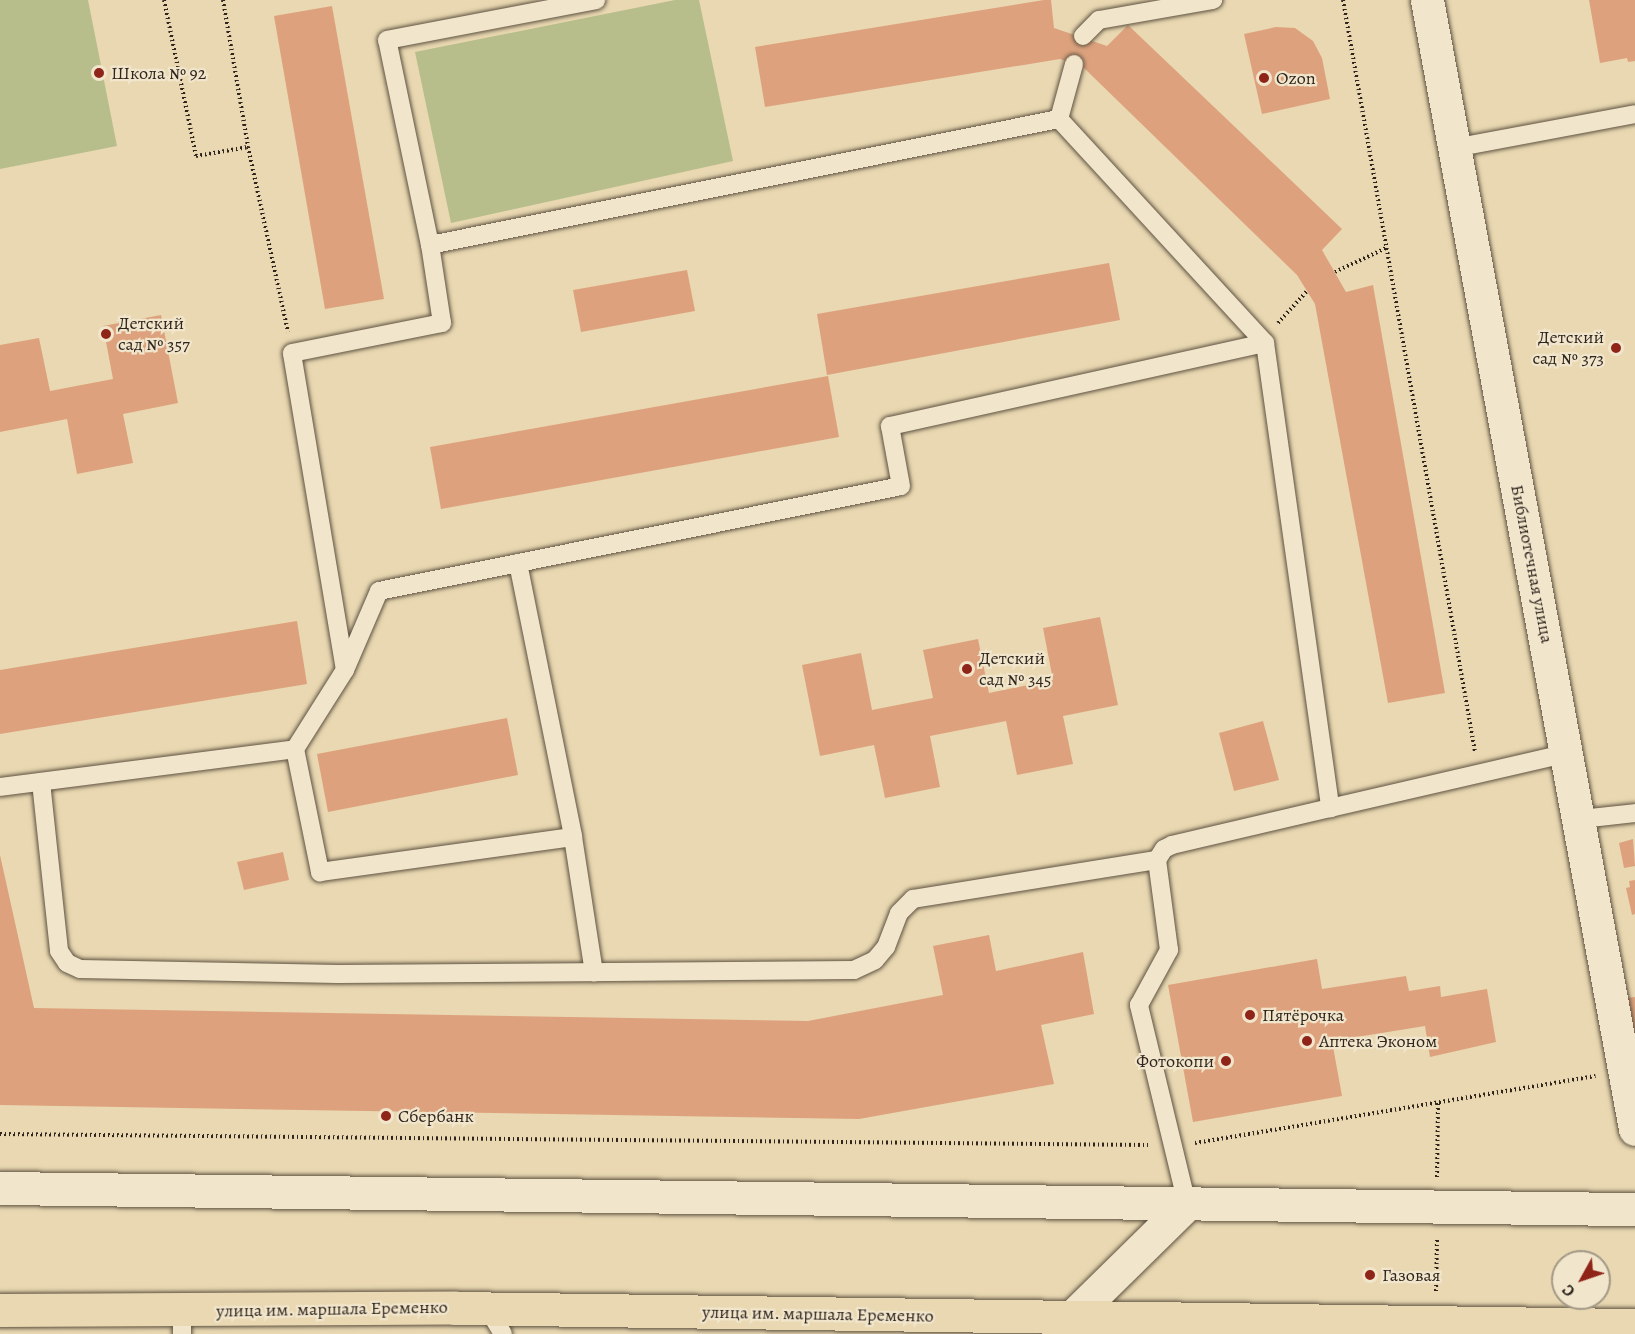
<!DOCTYPE html>
<html>
<head>
<meta charset="utf-8">
<style>
	body { margin:0 }
	#map { position:relative; width:1635px; height:1334px; overflow:hidden; background:#e9d8b1; font-family:Alegreya,serif }
	div>[style] { position:absolute }
	.green>* { inset:0; background:#b7be8b }
	.building>* { inset:0; background:#dda27d }
	.path>* { height:4px; margin-top:-2px; transform-origin:0; background:repeating-linear-gradient(90deg,#2f251d 0 1.5px,transparent 0 4.5px) }
	.roads { filter:drop-shadow(0 0 2px #5e5242) drop-shadow(0 0 2px #5e5242) }
	.lane>* { height:18px; margin:-9px; padding:0 9px; transform-origin:9px; border-radius:9px; background:#f1e6cc }
	.street>* { height:33px; margin:-16.5px; padding:0 16.5px; transform-origin:16.5px; border-radius:16.5px; background:#f1e6cc }
	.highway>* { height:33px; margin:-16.5px; padding:0 16.5px; transform-origin:16.5px; border-radius:16.5px; background:#e9d8b1 }
	.dots>* { width:16px; height:16px; translate:-50% -50%; box-sizing:border-box; border:3px solid #f1e6cc; border-radius:50% }
	span { translate:-50% -50%; white-space:nowrap; text-align:center; line-height:1.15; -webkit-text-stroke:4.5px #f1e6cc; paint-order:stroke }
	.poi-label { font-size:18px; color:#2f251d }
	.left { translate:0 -50%; text-align:left }
	.right { translate:-100% -50%; text-align:right }
	.street-label { font-size:18px; color:#2f251d }
	.north { position:absolute; left:1551px; top:1250px; width:60px; height:60px; box-sizing:border-box; background:#f1e6cc; border:2px solid #a39986; border-radius:50%; rotate:230deg; font-size:16px; font-weight:700; line-height:24px; text-align:center; color:#2f251d }
	.north::after { content:''; display:block; margin:auto; width:21px; height:27px; background:#8f2418; clip-path:polygon(50% 0,100% 100%,50% 72%,0 100%) }
</style>
</head>
<body>
<div id="map">
	<div class="green">
		<div style="clip-path:polygon(0 0,88px 0,117px 146px,0 169px)"></div>
		<div style="clip-path:polygon(675px 0,699px 0,733px 161px,451px 223px,415px 52px)"></div>
	</div>
	<div class="building">
		<div style="clip-path:polygon(1044px 0,1051px 0,1054px 28px,1107px 46px,1128px 25px,1342px 229px,1322px 250px,1346px 292px,1373px 285px,1445px 693px,1388px 703px,1315px 304px,1307px 291px,1297px 275px,1084px 68px,1060px 59px,765px 107px,755px 47px)"></div>
		<div style="clip-path:polygon(1589px 0,1635px 0,1635px 61px,1628px 62px,1627px 58px,1600px 63px)"></div>
		<div style="clip-path:polygon(332px 6px,384px 299px,325px 309px,274px 16px)"></div>
		<div style="clip-path:polygon(1276px 27px,1295px 28px,1313px 41px,1322px 58px,1330px 99px,1262px 114px,1244px 34px)"></div>
		<div style="clip-path:polygon(1109px 263px,1120px 320px,827px 375px,817px 314px)"></div>
		<div style="clip-path:polygon(687px 270px,695px 311px,581px 332px,573px 290px)"></div>
		<div style="clip-path:polygon(161px 315px,178px 403px,123px 414px,133px 463px,77px 474px,67px 419px,0 432px,0 345px,39px 338px,50px 391px,113px 379px,103px 326px)"></div>
		<div style="clip-path:polygon(828px 376px,839px 437px,441px 509px,430px 447px)"></div>
		<div style="clip-path:polygon(1100px 617px,1118px 705px,1063px 716px,1073px 764px,1017px 775px,1006px 721px,930px 736px,940px 787px,885px 798px,874px 745px,820px 756px,802px 665px,861px 653px,872px 710px,933px 698px,923px 650px,978px 639px,989px 693px,1053px 680px,1043px 628px)"></div>
		<div style="clip-path:polygon(297px 621px,307px 684px,0 734px,0 670px)"></div>
		<div style="clip-path:polygon(507px 718px,518px 775px,328px 812px,317px 754px)"></div>
		<div style="clip-path:polygon(1263px 721px,1279px 780px,1234px 791px,1219px 733px)"></div>
		<div style="clip-path:polygon(1633px 839px,1635px 866px,1624px 868px,1619px 843px)"></div>
		<div style="clip-path:polygon(283px 852px,289px 880px,244px 890px,237px 862px)"></div>
		<div style="clip-path:polygon(0 855px,34px 1008px,808px 1021px,943px 995px,933px 946px,989px 935px,996px 971px,1083px 952px,1094px 1014px,1041px 1025px,1054px 1084px,859px 1119px,0 1105px)"></div>
		<div style="clip-path:polygon(1635px 880px,1635px 914px,1632px 915px,1626px 888px,1630px 887px,1629px 881px)"></div>
		<div style="clip-path:polygon(1317px 959px,1322px 989px,1406px 976px,1409px 991px,1440px 986px,1441px 997px,1487px 989px,1496px 1042px,1430px 1057px,1425px 1026px,1332px 1041px,1342px 1096px,1193px 1122px,1168px 985px)"></div>
		<div style="clip-path:polygon(1635px 997px,1635px 1037px,1634px 1037px,1627px 998px)"></div>
	</div>
	<div class="path">
		<div style="left:164px;top:0;width:159px;rotate:78.4deg"></div>
		<div style="left:196px;top:156px;width:53px;rotate:-9.8deg"></div>
		<div style="left:223px;top:0;width:149px;rotate:80.3deg"></div>
		<div style="left:248px;top:147px;width:189px;rotate:77.8deg"></div>
		<div style="left:1343px;top:0;width:763px;rotate:80.04deg"></div>
		<div style="left:1335px;top:272px;width:56px;rotate:-25.2deg"></div>
		<div style="left:1278px;top:323px;width:43px;rotate:-47.8deg"></div>
		<div style="left:0;top:1134px;width:1148px;rotate:0.55deg"></div>
		<div style="left:1195px;top:1143px;width:406px;rotate:-9.5deg"></div>
		<div style="left:1437px;top:1177px;width:74px;rotate:-89.2deg"></div>
		<div style="left:1436px;top:1291px;width:53px;rotate:-88.9deg"></div>
	</div>
	<div class="roads">
		<div class="lane">
			<div style="left:1083px;top:36px;width:23px;rotate:-45deg"></div>
			<div style="left:1099px;top:20px;width:116px;rotate:-10deg"></div>
			<div style="left:1059px;top:119px;width:57px;rotate:-74.7deg"></div>
			<div style="left:1454px;top:148px;width:184px;rotate:-10.6deg"></div>
			<div style="left:430px;top:245px;width:209px;rotate:-101.8deg"></div>
			<div style="left:387px;top:40px;width:213px;rotate:-10.8deg"></div>
			<div style="left:518px;top:563px;width:279px;rotate:78.6deg"></div>
			<div style="left:573px;top:837px;width:137px;rotate:81.2deg"></div>
			<div style="left:345px;top:670px;width:321px;rotate:-99.5deg"></div>
			<div style="left:292px;top:353px;width:153px;rotate:-11.3deg"></div>
			<div style="left:442px;top:323px;width:79px;rotate:-98.7deg"></div>
			<div style="left:430px;top:245px;width:641px;rotate:-11.33deg"></div>
			<div style="left:1059px;top:119px;width:304px;rotate:47.4deg"></div>
			<div style="left:295px;top:749px;width:126px;rotate:78.5deg"></div>
			<div style="left:320px;top:872px;width:255px;rotate:-7.9deg"></div>
			<div style="left:41px;top:782px;width:170px;rotate:83.9deg"></div>
			<div style="left:59px;top:951px;width:14px;rotate:56deg"></div>
			<div style="left:67px;top:963px;width:14px;rotate:25deg"></div>
			<div style="left:80px;top:969px;width:258px;rotate:1.1deg"></div>
			<div style="left:338px;top:974px;width:516px;rotate:-0.44deg"></div>
			<div style="left:854px;top:970px;width:23px;rotate:-25deg"></div>
			<div style="left:875px;top:960px;width:17px;rotate:-50deg"></div>
			<div style="left:886px;top:947px;width:36px;rotate:-69deg"></div>
			<div style="left:899px;top:913px;width:20px;rotate:-45deg"></div>
			<div style="left:913px;top:899px;width:247px;rotate:-9.1deg"></div>
			<div style="left:0;top:787px;width:297px;rotate:-7.3deg"></div>
			<div style="left:295px;top:749px;width:93px;rotate:-57.7deg"></div>
			<div style="left:345px;top:670px;width:86px;rotate:-66.7deg"></div>
			<div style="left:379px;top:591px;width:532px;rotate:-11.37deg"></div>
			<div style="left:901px;top:486px;width:61px;rotate:-100.4deg"></div>
			<div style="left:890px;top:426px;width:384px;rotate:-12.5deg"></div>
			<div style="left:1265px;top:343px;width:470px;rotate:82deg"></div>
			<div style="left:1330px;top:808px;width:244px;rotate:-13deg"></div>
			<div style="left:1581px;top:819px;width:54px;rotate:-6.3deg"></div>
			<div style="left:1187px;top:1204px;width:205px;rotate:-103.6deg"></div>
			<div style="left:1139px;top:1005px;width:63px;rotate:-61.4deg"></div>
			<div style="left:1169px;top:950px;width:91px;rotate:-97.6deg"></div>
			<div style="left:1157px;top:860px;width:13px;rotate:-58deg"></div>
			<div style="left:1164px;top:849px;width:9px;rotate:-27deg"></div>
			<div style="left:1172px;top:845px;width:162px;rotate:-13.2deg"></div>
			<div style="left:488px;top:1309px;width:29px;rotate:59deg"></div>
			<div style="left:182px;top:1311px;width:23px;rotate:90deg"></div>
		</div>
		<div class="street">
			<div style="left:1427px;top:0;width:1148px;rotate:79.56deg"></div>
			<div style="left:0;top:1188px;width:1635px;rotate:0.74deg"></div>
			<div style="left:1072px;top:1317px;width:161px;rotate:-44.5deg"></div>
		</div>
		<div class="highway">
			<div style="left:0;top:1310px;width:455px;rotate:-0.3deg"></div>
			<div style="left:455px;top:1308px;width:1180px;rotate:0.83deg"></div>
		</div>
	</div>
	<div class="dots">
		<div style="left:99px;top:73px;background:#8f2418"></div>
		<div style="left:1264px;top:78px;background:#8f2418"></div>
		<div style="left:106px;top:334px;background:#8f2418"></div>
		<div style="left:1616px;top:348px;background:#8f2418"></div>
		<div style="left:967px;top:669px;background:#8f2418"></div>
		<div style="left:1250px;top:1015px;background:#8f2418"></div>
		<div style="left:1307px;top:1041px;background:#8f2418"></div>
		<div style="left:1226px;top:1061px;background:#8f2418"></div>
		<div style="left:386px;top:1116px;background:#8f2418"></div>
		<div style="left:1370px;top:1275px;background:#8f2418"></div>
	</div>
	<div class="poi-label">
		<span class="left" style="left:111px;top:73px">Школа № 92</span>
		<span class="left" style="left:1276px;top:78px">Ozon</span>
		<span class="left" style="left:118px;top:334px">Детский<br>сад № 357</span>
		<span class="right" style="left:1604px;top:348px">Детский<br>сад № 373</span>
		<span class="left" style="left:979px;top:669px">Детский<br>сад № 345</span>
		<span class="left" style="left:1262px;top:1015px">Пятёрочка</span>
		<span class="left" style="left:1319px;top:1041px">Аптека Эконом</span>
		<span class="right" style="left:1214px;top:1061px">Фотокопи</span>
		<span class="left" style="left:398px;top:1116px">Сбербанк</span>
		<span class="left" style="left:1382px;top:1275px">Газовая</span>
	</div>
	<div class="street-label">
		<span style="left:1532px;top:564px;rotate:79deg">Библиотечная улица</span>
		<span style="left:332px;top:1309px;rotate:-1deg">улица им. маршала Еременко</span>
		<span style="left:818px;top:1314px;rotate:1deg">улица им. маршала Еременко</span>
	</div>
	<div class="north">С</div>
</div>
</body>
</html>
